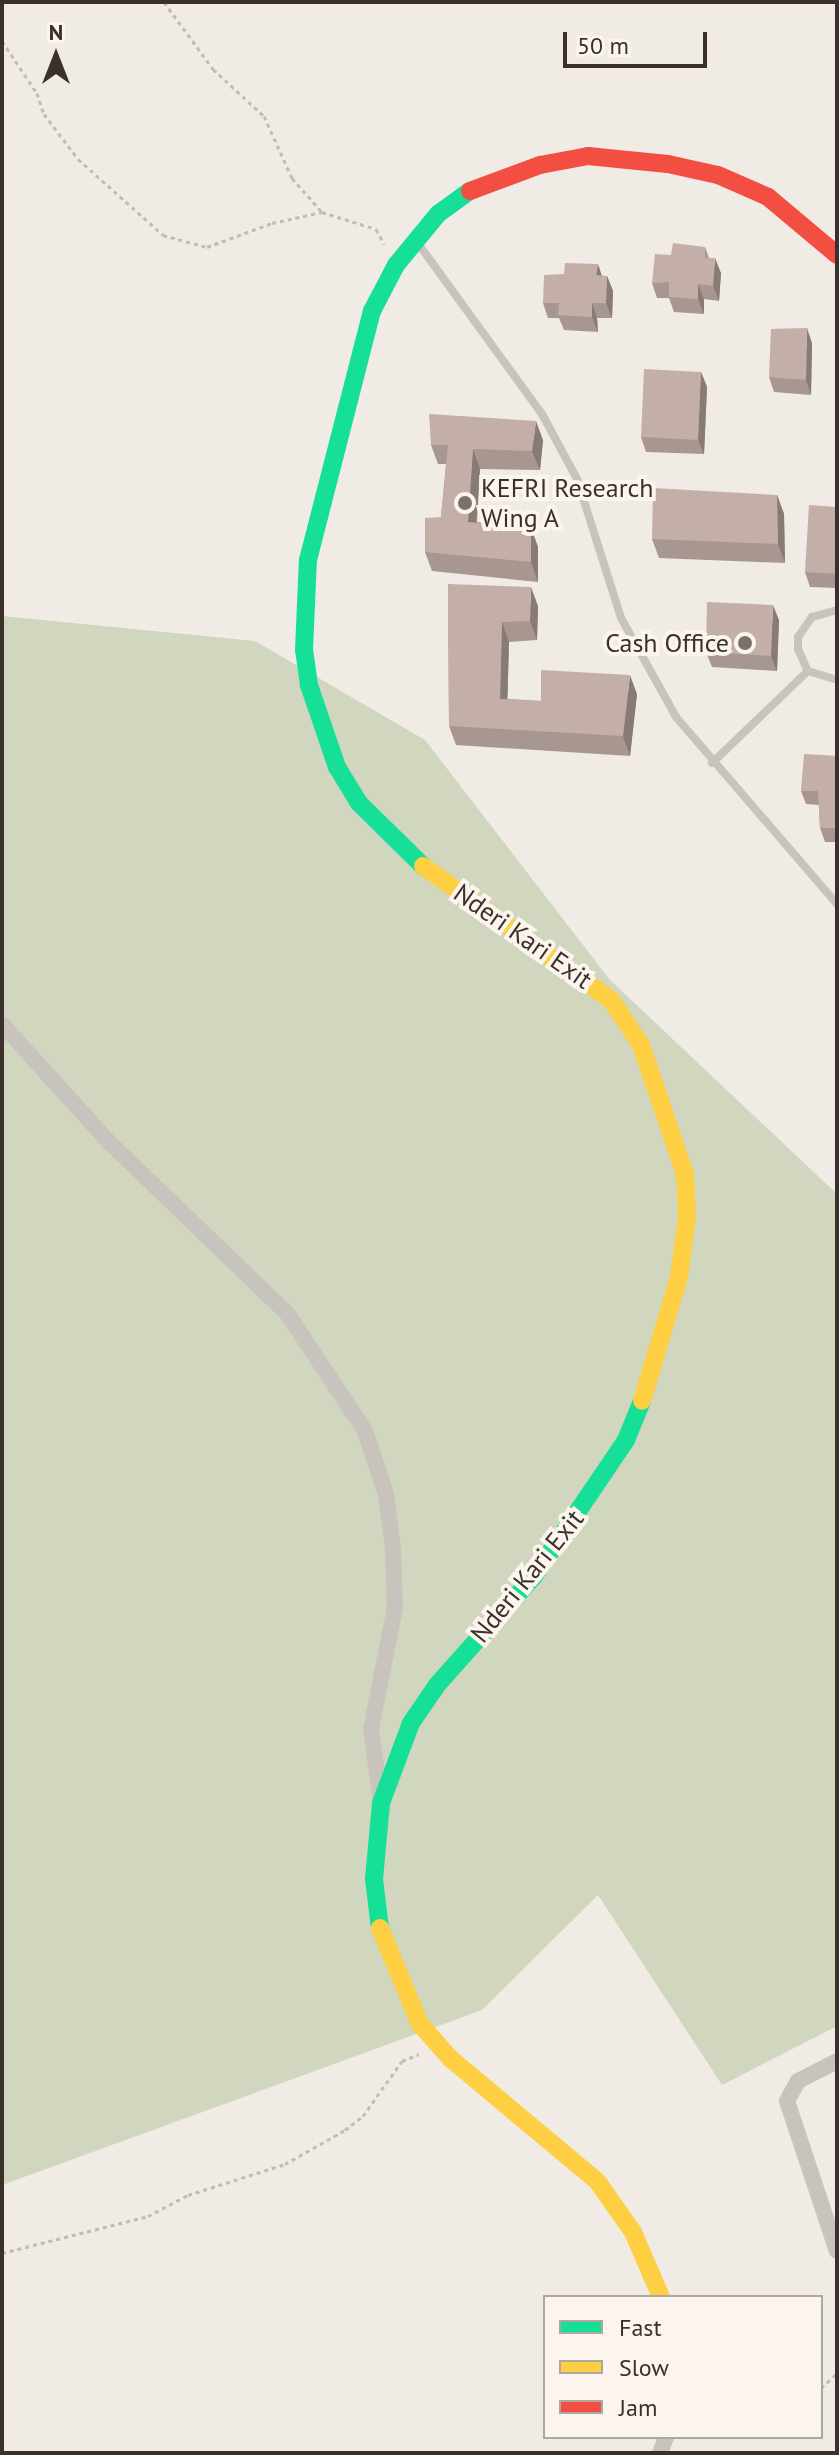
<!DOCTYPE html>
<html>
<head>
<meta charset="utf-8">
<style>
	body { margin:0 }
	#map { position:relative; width:839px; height:2455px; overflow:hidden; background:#f0ebe5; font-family:"PT Sans",sans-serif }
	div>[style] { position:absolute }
	.green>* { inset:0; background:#d1d6bf }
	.path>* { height:3px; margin-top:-1.5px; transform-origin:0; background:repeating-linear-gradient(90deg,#c2bbb6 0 4px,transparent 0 8px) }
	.lane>* { height:8px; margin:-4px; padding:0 4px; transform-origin:4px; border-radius:4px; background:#c9c3be }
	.street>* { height:16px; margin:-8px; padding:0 8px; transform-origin:8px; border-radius:8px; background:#c9c3be }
	.fast>* { height:18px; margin:-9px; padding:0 9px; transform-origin:9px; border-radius:9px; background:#16e098 }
	.slow>* { height:18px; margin:-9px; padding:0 9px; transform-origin:9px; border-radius:9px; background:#ffcf43 }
	.jam>* { height:18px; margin:-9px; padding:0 9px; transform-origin:9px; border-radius:9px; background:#f24e42 }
	.wall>* { inset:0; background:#a89690 }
	.shaded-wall>* { inset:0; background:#887a75 }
	.building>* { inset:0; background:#c3afa7 }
	.dots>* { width:22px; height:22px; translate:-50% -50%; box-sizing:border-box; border:4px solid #fbf5ee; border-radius:50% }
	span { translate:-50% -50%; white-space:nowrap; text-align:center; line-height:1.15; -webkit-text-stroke:8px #fbf5ee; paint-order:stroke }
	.poi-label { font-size:26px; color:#3b302b }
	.left { translate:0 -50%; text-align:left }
	.right { translate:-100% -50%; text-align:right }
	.street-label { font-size:26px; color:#3b302b }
	.frame { position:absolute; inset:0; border:4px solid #3b302b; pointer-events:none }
	.legend { position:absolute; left:543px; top:2295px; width:280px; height:144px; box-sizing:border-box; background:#fbf5ee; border:2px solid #aea6a0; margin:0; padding:10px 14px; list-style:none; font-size:24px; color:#3b302b }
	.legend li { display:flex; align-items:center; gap:16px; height:40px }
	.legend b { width:40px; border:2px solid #aea6a0 }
	.north { position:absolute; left:16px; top:16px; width:80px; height:80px; -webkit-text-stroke:6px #fbf5ee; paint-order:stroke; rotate:0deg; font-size:22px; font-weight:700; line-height:32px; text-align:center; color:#3b302b }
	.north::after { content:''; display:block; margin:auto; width:28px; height:36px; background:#3b302b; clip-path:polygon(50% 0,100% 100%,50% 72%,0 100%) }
	.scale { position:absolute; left:563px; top:32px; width:144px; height:36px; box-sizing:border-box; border:4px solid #3b302b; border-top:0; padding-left:10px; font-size:24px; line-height:28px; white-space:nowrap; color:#3b302b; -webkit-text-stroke:6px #fbf5ee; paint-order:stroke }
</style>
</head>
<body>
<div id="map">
	<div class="green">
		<div style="clip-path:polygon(2px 616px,255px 641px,425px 740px,610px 980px,837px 1194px,837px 2026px,722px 2085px,598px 1895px,482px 2010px,2px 2185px)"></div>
	</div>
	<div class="path">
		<div style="left:164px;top:2px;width:83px;rotate:53.8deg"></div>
		<div style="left:213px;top:69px;width:69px;rotate:42.7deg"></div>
		<div style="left:264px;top:116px;width:68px;rotate:65.7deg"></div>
		<div style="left:292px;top:178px;width:45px;rotate:48.6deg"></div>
		<div style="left:322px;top:212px;width:57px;rotate:17.5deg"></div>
		<div style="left:376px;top:229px;width:17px;rotate:62deg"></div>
		<div style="left:2px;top:41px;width:63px;rotate:56.1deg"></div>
		<div style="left:37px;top:93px;width:22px;rotate:72deg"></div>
		<div style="left:44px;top:114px;width:56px;rotate:52.9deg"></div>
		<div style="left:78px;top:159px;width:114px;rotate:41.8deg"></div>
		<div style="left:163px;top:235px;width:46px;rotate:15.3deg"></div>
		<div style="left:207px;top:247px;width:69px;rotate:-20.3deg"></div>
		<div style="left:272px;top:223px;width:51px;rotate:-12.4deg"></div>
		<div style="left:2px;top:2253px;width:151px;rotate:-14.2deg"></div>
		<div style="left:148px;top:2216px;width:45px;rotate:-27.7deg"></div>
		<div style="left:188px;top:2195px;width:102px;rotate:-17.7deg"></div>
		<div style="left:285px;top:2164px;width:69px;rotate:-29.5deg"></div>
		<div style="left:345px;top:2130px;width:23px;rotate:-38deg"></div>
		<div style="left:363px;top:2116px;width:67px;rotate:-54.7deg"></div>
		<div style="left:402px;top:2061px;width:18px;rotate:-22deg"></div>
		<div style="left:821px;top:2388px;width:22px;rotate:-43deg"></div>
	</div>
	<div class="lane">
		<div style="left:417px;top:242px;width:213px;rotate:54deg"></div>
		<div style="left:542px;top:414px;width:74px;rotate:61.7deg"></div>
		<div style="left:577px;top:479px;width:146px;rotate:72.4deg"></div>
		<div style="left:621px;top:618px;width:113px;rotate:60.9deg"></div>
		<div style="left:676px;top:717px;width:247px;rotate:49.3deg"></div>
		<div style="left:837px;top:610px;width:26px;rotate:164deg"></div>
		<div style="left:812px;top:617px;width:24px;rotate:125deg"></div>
		<div style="left:798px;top:637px;width:12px;rotate:90deg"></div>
		<div style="left:798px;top:649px;width:24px;rotate:66deg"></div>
		<div style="left:808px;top:671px;width:30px;rotate:17deg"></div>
		<div style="left:712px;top:763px;width:133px;rotate:-43.8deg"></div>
	</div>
	<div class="street">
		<div style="left:2px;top:1024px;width:159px;rotate:47.8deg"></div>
		<div style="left:109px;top:1142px;width:247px;rotate:43.9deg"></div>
		<div style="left:287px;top:1313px;width:141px;rotate:56.5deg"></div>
		<div style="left:365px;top:1431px;width:66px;rotate:71.6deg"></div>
		<div style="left:386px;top:1494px;width:55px;rotate:82.7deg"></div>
		<div style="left:393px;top:1549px;width:59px;rotate:88.1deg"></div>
		<div style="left:395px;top:1608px;width:123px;rotate:101.2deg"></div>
		<div style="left:371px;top:1729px;width:74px;rotate:82.2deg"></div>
		<div style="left:837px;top:2061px;width:44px;rotate:152.9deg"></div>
		<div style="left:798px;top:2081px;width:23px;rotate:119deg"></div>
		<div style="left:787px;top:2101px;width:158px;rotate:71.6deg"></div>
		<div style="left:660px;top:2453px;width:17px;rotate:-69deg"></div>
	</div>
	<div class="fast">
		<div style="left:423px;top:866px;width:90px;rotate:-135.5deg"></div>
		<div style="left:359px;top:803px;width:42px;rotate:-121.4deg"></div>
		<div style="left:337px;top:767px;width:87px;rotate:-108.9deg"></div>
		<div style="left:309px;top:685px;width:35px;rotate:-98deg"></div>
		<div style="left:304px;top:650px;width:90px;rotate:-87.5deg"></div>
		<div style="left:308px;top:560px;width:257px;rotate:-75.6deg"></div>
		<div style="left:372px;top:311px;width:52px;rotate:-62.4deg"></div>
		<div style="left:396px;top:265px;width:66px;rotate:-50.5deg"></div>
		<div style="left:438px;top:214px;width:39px;rotate:-36deg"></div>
		<div style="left:380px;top:1928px;width:49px;rotate:-97deg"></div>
		<div style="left:374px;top:1879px;width:76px;rotate:-84.7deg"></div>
		<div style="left:381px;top:1803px;width:85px;rotate:-69.4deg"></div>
		<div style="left:411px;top:1723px;width:46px;rotate:-55.6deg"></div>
		<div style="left:437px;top:1685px;width:146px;rotate:-48.3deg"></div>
		<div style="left:534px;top:1576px;width:164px;rotate:-55.9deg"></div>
		<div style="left:626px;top:1440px;width:42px;rotate:-67.7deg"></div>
	</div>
	<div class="slow">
		<div style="left:423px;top:866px;width:232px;rotate:35.5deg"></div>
		<div style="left:612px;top:1001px;width:53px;rotate:56.6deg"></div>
		<div style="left:641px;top:1045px;width:136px;rotate:71.2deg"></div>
		<div style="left:685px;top:1174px;width:43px;rotate:87.3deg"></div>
		<div style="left:687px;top:1217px;width:61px;rotate:97.6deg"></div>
		<div style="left:679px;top:1277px;width:129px;rotate:106.6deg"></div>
		<div style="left:380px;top:1928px;width:104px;rotate:67.4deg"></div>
		<div style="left:420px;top:2024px;width:47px;rotate:48.5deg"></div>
		<div style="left:451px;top:2059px;width:190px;rotate:39.9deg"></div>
		<div style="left:597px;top:2181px;width:62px;rotate:54.8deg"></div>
		<div style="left:633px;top:2232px;width:71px;rotate:66.7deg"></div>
	</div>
	<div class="jam">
		<div style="left:470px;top:191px;width:75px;rotate:-20.4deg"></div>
		<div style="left:540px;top:165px;width:49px;rotate:-10.6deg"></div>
		<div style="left:588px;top:156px;width:80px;rotate:5.7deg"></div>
		<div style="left:668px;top:164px;width:51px;rotate:12.4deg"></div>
		<div style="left:718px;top:175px;width:55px;rotate:23.7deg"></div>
		<div style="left:768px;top:197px;width:90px;rotate:40deg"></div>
	</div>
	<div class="wall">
		<div style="clip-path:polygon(705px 247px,709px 258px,721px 273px,719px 301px,704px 299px,704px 314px,674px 312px,669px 298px,657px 298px,652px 283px,671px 255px)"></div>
		<div style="clip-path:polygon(602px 276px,607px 276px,613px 291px,612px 318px,597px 318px,598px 332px,564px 330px,559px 318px,548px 318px,543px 303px)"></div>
		<div style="clip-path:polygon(812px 343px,811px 395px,774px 392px,769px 377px)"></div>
		<div style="clip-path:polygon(701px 372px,707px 387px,704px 454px,646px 452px,641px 437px)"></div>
		<div style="clip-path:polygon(543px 440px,540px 470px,480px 469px,477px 522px,531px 528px,538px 547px,538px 582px,432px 571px,425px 552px,441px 517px,446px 464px,438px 464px,431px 445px)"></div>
		<div style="clip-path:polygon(777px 495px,784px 514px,785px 563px,659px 558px,652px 539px)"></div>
		<div style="clip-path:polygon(837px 507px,837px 588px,810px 587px,805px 572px)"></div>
		<div style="clip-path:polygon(448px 584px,538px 606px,537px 640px,509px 642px,507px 699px,541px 701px,637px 694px,630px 756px,456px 745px,449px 726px)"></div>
		<div style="clip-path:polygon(779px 620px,777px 671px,712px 667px,706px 652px)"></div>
		<div style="clip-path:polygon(837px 756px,837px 842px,825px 842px,820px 828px,819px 805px,806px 804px,801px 791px)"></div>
	</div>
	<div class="shaded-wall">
		<div style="clip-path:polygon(715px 258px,721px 273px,719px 301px,713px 286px)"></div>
		<div style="clip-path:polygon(598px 264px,603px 279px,596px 275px)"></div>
		<div style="clip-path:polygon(607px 276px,613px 291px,612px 318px,606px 303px)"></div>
		<div style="clip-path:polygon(698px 284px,704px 299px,704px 314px,698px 299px)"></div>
		<div style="clip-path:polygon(592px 303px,597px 318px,598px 332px,592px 317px)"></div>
		<div style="clip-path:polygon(807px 328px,812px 343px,811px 395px,806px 380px)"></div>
		<div style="clip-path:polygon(701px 372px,707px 387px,704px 454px,698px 440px)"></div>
		<div style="clip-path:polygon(536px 421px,543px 440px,540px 470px,532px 451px)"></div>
		<div style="clip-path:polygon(473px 449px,480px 469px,475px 541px,468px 522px)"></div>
		<div style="clip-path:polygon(777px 495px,784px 514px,785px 563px,778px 544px)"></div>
		<div style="clip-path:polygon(531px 528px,538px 547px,538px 582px,531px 562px)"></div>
		<div style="clip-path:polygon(531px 587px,538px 606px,537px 640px,530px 621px)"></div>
		<div style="clip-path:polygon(773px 605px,779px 620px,777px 671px,771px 656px)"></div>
		<div style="clip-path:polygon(502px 622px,509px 642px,507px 718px,500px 699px)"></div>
		<div style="clip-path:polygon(630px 675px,637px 694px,630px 756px,623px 736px)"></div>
	</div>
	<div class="building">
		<div style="clip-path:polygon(673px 243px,705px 247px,705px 258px,715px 258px,713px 286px,698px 284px,698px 299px,669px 297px,669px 282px,652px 283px,655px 254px,671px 255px)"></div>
		<div style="clip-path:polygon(565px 263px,598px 264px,596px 275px,607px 276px,606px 303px,592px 303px,592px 317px,558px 315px,559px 303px,543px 303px,544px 275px,564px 274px)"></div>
		<div style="clip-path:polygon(807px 328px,806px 380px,769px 377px,771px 329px)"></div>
		<div style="clip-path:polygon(644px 369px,701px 372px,698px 440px,641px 437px)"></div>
		<div style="clip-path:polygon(429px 414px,536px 421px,532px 451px,473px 449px,468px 522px,531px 528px,531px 562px,425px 552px,425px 518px,441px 517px,448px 445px,431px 445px)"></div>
		<div style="clip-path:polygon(653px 488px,777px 495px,778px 544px,652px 539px)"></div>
		<div style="clip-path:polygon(809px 505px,837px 507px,837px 574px,805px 572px)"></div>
		<div style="clip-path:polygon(448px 584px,531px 587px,530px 621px,502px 622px,500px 699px,541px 701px,541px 670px,630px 675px,623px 736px,449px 726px)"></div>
		<div style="clip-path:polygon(707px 602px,773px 605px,771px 656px,706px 652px)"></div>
		<div style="clip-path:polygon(804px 754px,837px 756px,837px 828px,820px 828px,818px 791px,801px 791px)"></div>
	</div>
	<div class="dots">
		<div style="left:465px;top:503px;background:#7a716c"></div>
		<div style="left:745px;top:643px;background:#7a716c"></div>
	</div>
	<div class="poi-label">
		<span class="left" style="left:481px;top:503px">KEFRI Research<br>Wing A</span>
		<span class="right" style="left:729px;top:643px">Cash Office</span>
	</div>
	<div class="street-label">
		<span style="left:523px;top:936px;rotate:35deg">Nderi Kari Exit</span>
		<span style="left:527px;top:1576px;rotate:-51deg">Nderi Kari Exit</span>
	</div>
	<div class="frame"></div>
	<ul class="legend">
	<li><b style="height:10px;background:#16e098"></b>Fast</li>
	<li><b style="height:10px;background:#ffcf43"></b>Slow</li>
	<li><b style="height:10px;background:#f24e42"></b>Jam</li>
	</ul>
	<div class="north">N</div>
	<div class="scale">50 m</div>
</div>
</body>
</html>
